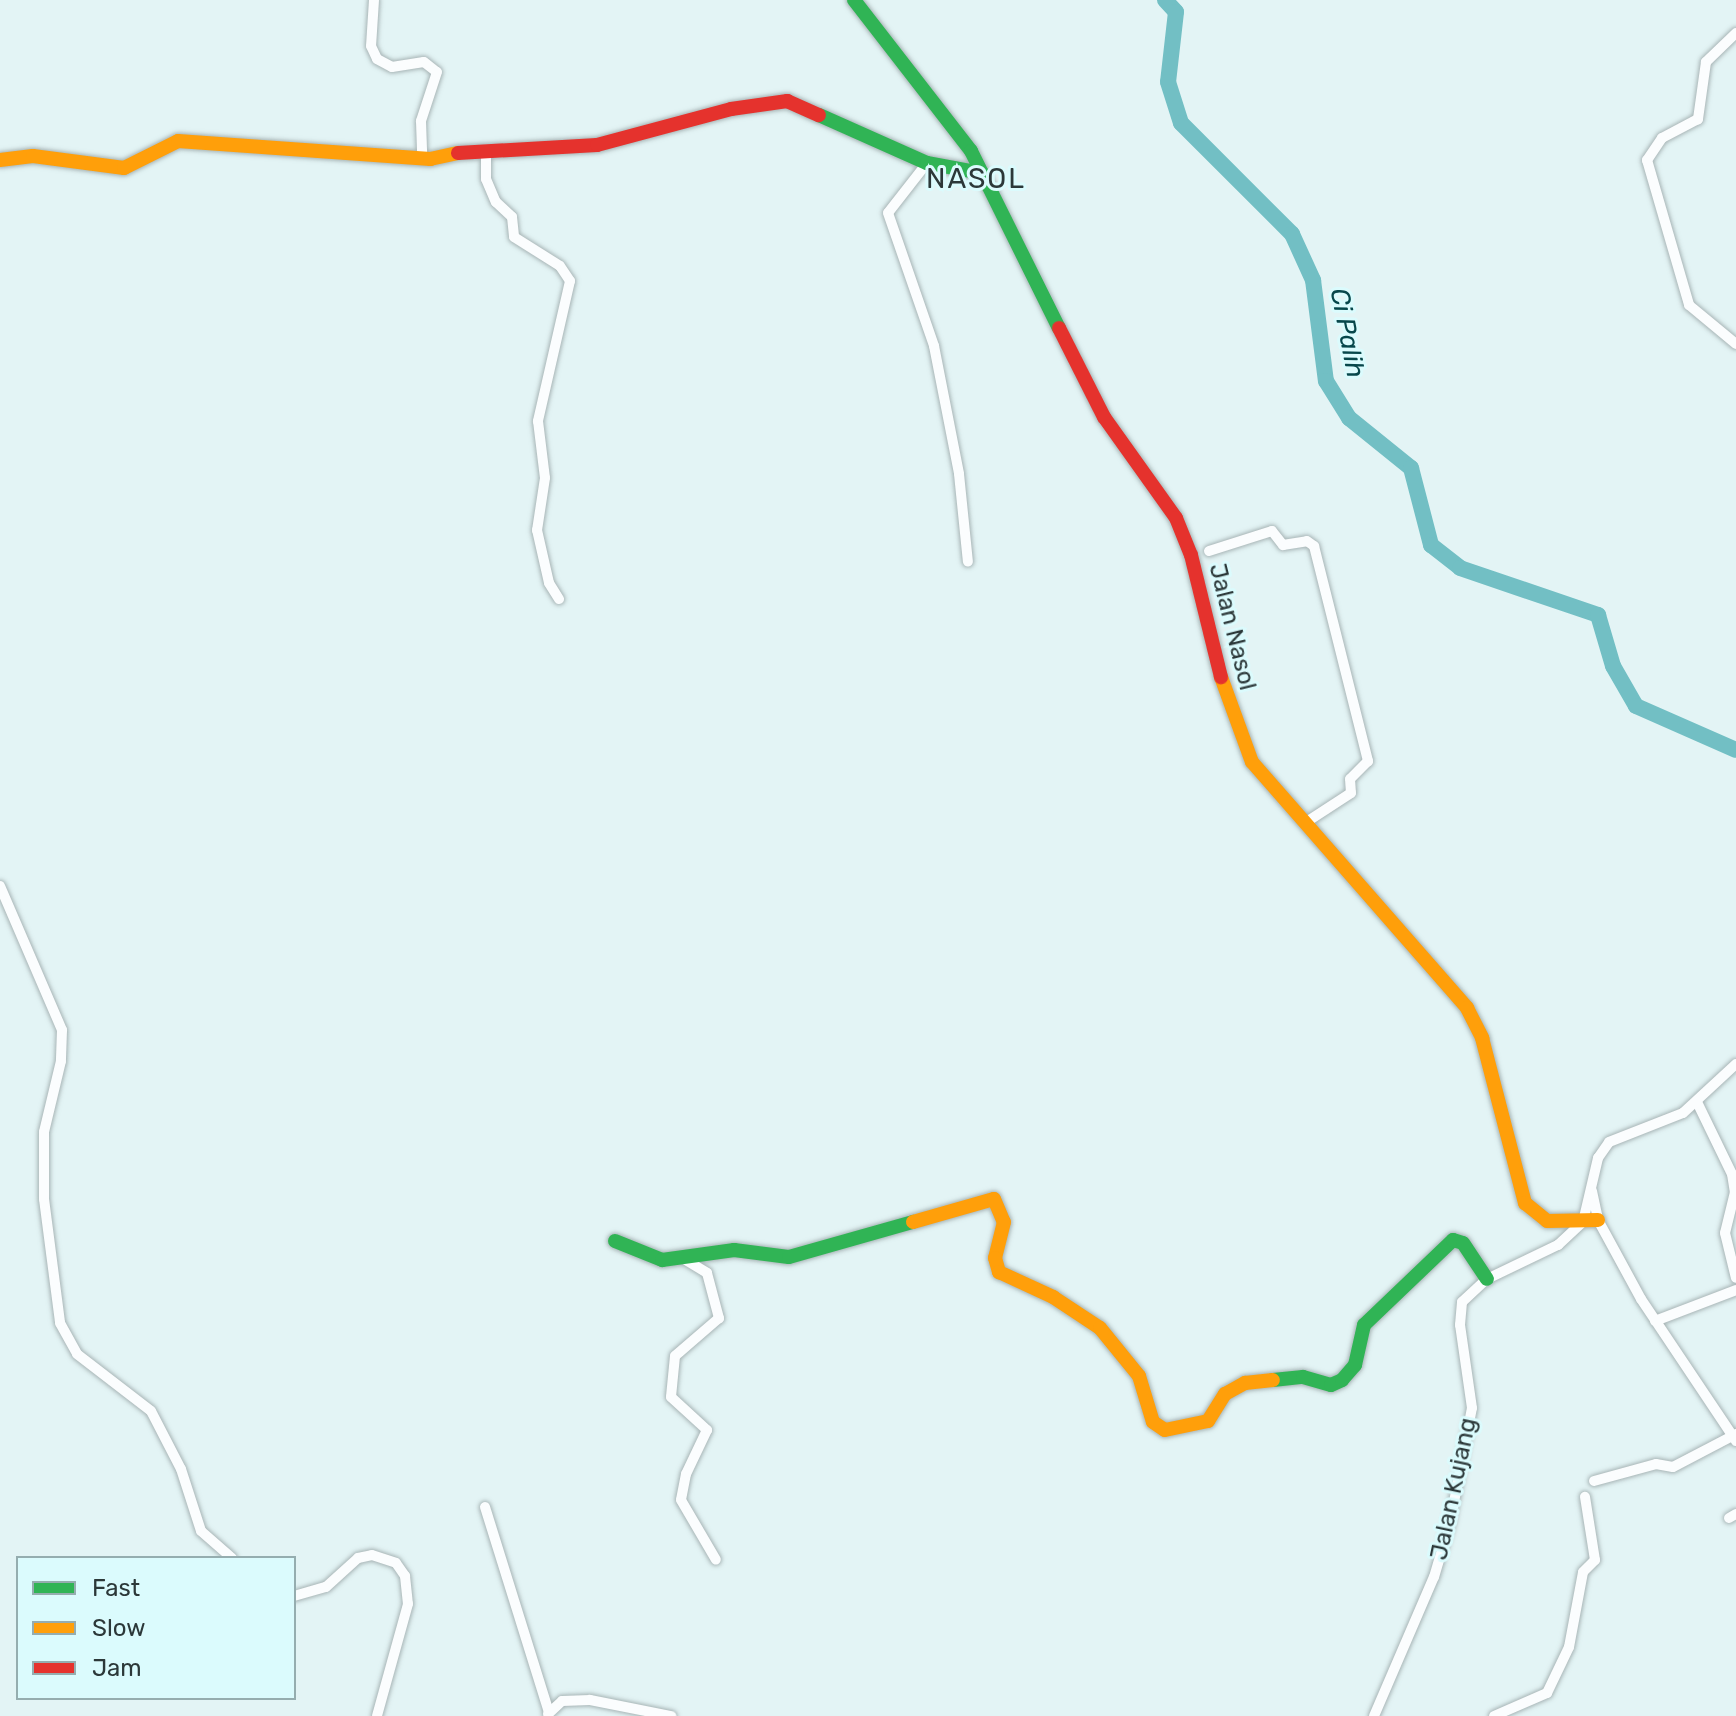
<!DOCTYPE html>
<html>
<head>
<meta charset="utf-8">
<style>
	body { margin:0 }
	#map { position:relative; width:1736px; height:1716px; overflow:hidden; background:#e3f4f5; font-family:Rubik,sans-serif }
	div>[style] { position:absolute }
	.river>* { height:16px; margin:-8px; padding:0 8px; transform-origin:8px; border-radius:8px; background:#72bfc4 }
	.roads { filter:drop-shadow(0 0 2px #a8b5b6) drop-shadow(0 0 2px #a8b5b6) }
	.street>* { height:10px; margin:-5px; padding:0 5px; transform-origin:5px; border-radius:5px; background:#fbfdfe }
	.fast>* { height:14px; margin:-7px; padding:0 7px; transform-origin:7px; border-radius:7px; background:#30b455 }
	.slow>* { height:14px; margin:-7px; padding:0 7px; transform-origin:7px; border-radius:7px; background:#ff9f0a }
	.jam>* { height:14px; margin:-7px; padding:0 7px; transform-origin:7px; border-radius:7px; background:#e5322d }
	span { translate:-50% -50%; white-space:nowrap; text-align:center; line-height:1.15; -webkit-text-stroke:6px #dbfbfd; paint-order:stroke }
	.street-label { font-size:24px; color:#2c3839 }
	.water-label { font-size:26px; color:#07474b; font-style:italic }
	.quarter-label { font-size:28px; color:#2c3839; letter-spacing:2px }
	.legend { position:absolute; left:16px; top:1556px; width:280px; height:144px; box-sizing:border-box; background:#dbfbfd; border:2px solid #95adaf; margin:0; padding:10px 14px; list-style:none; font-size:24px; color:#2c3839 }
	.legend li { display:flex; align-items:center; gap:16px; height:40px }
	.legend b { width:40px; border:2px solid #95adaf }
</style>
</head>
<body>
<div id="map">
	<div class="river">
		<div style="left:1165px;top:0;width:16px;rotate:47deg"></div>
		<div style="left:1176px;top:12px;width:70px;rotate:96.5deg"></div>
		<div style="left:1168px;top:82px;width:43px;rotate:72.4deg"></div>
		<div style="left:1181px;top:123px;width:157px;rotate:45deg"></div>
		<div style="left:1292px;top:234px;width:51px;rotate:65.5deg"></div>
		<div style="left:1313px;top:280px;width:102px;rotate:82.7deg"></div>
		<div style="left:1326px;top:381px;width:44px;rotate:58.1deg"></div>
		<div style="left:1349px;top:418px;width:80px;rotate:38.9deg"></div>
		<div style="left:1411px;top:468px;width:80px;rotate:75.4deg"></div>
		<div style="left:1431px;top:545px;width:37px;rotate:38deg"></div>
		<div style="left:1460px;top:568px;width:146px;rotate:18.8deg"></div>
		<div style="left:1598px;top:615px;width:53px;rotate:73.6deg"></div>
		<div style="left:1613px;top:666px;width:46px;rotate:60.1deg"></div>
		<div style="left:1636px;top:706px;width:109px;rotate:23.7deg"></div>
	</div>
	<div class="roads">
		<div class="street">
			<div style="left:374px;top:0;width:46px;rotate:93.7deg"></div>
			<div style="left:371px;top:46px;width:14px;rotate:65deg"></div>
			<div style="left:377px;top:59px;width:17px;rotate:28deg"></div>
			<div style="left:392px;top:67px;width:32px;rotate:-9deg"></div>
			<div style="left:424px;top:62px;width:16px;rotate:38deg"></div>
			<div style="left:437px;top:72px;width:52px;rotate:108.1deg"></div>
			<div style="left:421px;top:121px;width:37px;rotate:88deg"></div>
			<div style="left:1736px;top:33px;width:42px;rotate:136deg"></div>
			<div style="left:1706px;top:62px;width:58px;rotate:98deg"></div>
			<div style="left:1698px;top:119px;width:41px;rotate:152.2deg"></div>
			<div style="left:1662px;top:138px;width:27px;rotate:124deg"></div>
			<div style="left:1647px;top:160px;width:151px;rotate:73.8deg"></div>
			<div style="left:1689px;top:305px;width:61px;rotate:39.7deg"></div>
			<div style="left:486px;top:150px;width:29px;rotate:90deg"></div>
			<div style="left:486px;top:179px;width:25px;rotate:67deg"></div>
			<div style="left:496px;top:202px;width:22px;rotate:43deg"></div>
			<div style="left:512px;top:217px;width:20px;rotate:84deg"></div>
			<div style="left:514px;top:237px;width:54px;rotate:32.2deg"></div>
			<div style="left:560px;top:266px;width:18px;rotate:56deg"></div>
			<div style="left:570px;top:281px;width:144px;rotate:102.9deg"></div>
			<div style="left:538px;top:421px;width:57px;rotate:83deg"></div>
			<div style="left:545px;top:478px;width:53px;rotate:98.7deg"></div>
			<div style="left:537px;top:530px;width:54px;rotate:77.2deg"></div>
			<div style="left:549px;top:583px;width:19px;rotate:58deg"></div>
			<div style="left:927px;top:163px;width:63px;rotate:128deg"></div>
			<div style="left:888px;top:213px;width:141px;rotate:70.9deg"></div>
			<div style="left:934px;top:346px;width:130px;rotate:78.9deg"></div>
			<div style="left:959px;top:474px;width:88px;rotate:84.2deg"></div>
			<div style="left:1209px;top:551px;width:66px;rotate:-17.6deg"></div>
			<div style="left:1272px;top:531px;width:18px;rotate:52deg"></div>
			<div style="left:1283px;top:545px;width:24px;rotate:-9deg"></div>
			<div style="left:1307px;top:541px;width:9px;rotate:36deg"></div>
			<div style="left:1314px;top:546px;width:222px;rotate:75.9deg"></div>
			<div style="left:1368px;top:761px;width:25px;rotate:135deg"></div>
			<div style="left:1350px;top:779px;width:14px;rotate:86deg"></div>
			<div style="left:1351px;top:793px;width:55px;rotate:146.9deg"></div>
			<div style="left:0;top:886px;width:157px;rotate:66.7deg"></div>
			<div style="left:62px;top:1030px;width:31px;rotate:92deg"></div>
			<div style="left:61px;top:1061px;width:73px;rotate:103.5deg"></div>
			<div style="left:44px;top:1132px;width:67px;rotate:90deg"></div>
			<div style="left:44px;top:1199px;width:125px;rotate:82.6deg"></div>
			<div style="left:60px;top:1323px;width:35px;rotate:61deg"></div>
			<div style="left:77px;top:1354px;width:93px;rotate:37.6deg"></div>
			<div style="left:151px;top:1411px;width:65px;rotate:62.7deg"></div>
			<div style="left:181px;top:1469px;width:65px;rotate:72.1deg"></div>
			<div style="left:201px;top:1531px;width:41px;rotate:41.1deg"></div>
			<div style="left:1697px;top:1102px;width:80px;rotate:64.1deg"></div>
			<div style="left:1732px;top:1174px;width:18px;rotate:81deg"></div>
			<div style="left:1735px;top:1192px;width:42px;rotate:103.7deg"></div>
			<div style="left:1725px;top:1233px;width:46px;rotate:76.3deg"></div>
			<div style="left:1592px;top:1191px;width:30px;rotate:78deg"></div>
			<div style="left:1598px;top:1220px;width:90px;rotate:61.4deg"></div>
			<div style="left:1641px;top:1299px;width:171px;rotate:56.2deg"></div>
			<div style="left:684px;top:1259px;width:27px;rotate:31deg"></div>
			<div style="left:707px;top:1273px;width:47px;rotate:75.1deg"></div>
			<div style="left:719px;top:1318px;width:58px;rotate:139.2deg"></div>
			<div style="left:675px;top:1356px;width:41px;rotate:95.6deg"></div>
			<div style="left:671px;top:1397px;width:49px;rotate:42.5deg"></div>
			<div style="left:707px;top:1430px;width:49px;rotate:115.5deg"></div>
			<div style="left:686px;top:1474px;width:26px;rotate:101deg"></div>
			<div style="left:681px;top:1500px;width:69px;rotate:59.7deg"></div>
			<div style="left:1655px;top:1321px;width:87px;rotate:-20.9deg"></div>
			<div style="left:1594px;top:1481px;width:64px;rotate:-15.3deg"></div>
			<div style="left:1656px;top:1464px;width:17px;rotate:10deg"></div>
			<div style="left:1673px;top:1467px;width:71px;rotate:-27.6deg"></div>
			<div style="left:485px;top:1507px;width:215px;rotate:72.7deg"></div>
			<div style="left:1729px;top:1518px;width:8px;rotate:-30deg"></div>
			<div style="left:294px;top:1596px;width:33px;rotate:-16deg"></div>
			<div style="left:326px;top:1587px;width:43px;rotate:-42.2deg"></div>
			<div style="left:358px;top:1558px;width:14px;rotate:-12deg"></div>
			<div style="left:372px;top:1555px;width:25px;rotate:18deg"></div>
			<div style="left:396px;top:1563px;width:16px;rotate:55deg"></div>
			<div style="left:405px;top:1576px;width:28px;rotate:84deg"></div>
			<div style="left:408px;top:1604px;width:116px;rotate:105.5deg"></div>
			<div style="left:548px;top:1714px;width:19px;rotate:-43deg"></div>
			<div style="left:562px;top:1701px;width:28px;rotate:-2deg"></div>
			<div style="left:590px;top:1700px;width:83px;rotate:11.2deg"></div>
			<div style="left:1374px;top:1716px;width:151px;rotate:-66.7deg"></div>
			<div style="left:1434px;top:1577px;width:56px;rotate:-73.5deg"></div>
			<div style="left:1450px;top:1523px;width:117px;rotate:-79.2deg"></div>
			<div style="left:1472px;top:1408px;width:84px;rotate:-98.2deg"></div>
			<div style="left:1460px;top:1325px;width:23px;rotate:-85deg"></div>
			<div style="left:1462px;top:1302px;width:34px;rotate:-43deg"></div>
			<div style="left:1487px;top:1279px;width:79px;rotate:-25.6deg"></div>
			<div style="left:1558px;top:1245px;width:34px;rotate:-43deg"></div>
			<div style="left:1583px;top:1222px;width:66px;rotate:-76.8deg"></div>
			<div style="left:1598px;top:1158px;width:19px;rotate:-55deg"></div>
			<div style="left:1609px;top:1142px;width:79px;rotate:-21.4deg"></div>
			<div style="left:1683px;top:1113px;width:72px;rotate:-42.8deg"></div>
			<div style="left:1494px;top:1716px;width:58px;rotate:-23.5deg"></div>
			<div style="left:1547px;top:1693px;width:51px;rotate:-64.4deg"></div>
			<div style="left:1569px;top:1647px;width:76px;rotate:-79.4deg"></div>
			<div style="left:1583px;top:1572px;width:17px;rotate:-45deg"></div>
			<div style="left:1595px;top:1560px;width:64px;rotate:-99deg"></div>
		</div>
		<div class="fast">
			<div style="left:854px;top:0;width:191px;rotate:52.2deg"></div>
			<div style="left:971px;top:151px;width:198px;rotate:63.6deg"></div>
			<div style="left:819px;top:115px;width:118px;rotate:24deg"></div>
			<div style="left:927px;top:163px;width:56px;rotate:10.3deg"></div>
			<div style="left:615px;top:1241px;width:51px;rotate:22deg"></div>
			<div style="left:662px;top:1260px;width:73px;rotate:-7.9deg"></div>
			<div style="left:734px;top:1250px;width:55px;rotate:7.3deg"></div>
			<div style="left:789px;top:1257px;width:129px;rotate:-15.8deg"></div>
			<div style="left:1273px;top:1380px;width:30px;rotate:-6deg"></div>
			<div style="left:1303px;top:1377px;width:29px;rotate:16deg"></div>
			<div style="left:1331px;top:1385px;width:12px;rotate:-24deg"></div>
			<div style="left:1342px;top:1380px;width:20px;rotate:-49deg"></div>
			<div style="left:1355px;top:1365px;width:41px;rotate:-77.3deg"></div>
			<div style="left:1364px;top:1325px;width:123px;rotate:-43.7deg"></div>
			<div style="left:1453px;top:1240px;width:10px;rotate:17deg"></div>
			<div style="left:1463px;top:1243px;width:43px;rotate:56.3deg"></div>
		</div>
		<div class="slow">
			<div style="left:0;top:160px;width:33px;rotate:-7deg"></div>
			<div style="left:33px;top:156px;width:92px;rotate:7.5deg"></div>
			<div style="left:124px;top:168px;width:60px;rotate:-26.6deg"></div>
			<div style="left:178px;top:141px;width:253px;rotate:4.1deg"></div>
			<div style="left:430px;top:159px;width:29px;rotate:-12deg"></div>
			<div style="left:1221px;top:677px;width:90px;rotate:70deg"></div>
			<div style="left:1252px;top:762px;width:327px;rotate:48.8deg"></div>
			<div style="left:1467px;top:1008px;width:34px;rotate:63deg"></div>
			<div style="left:1482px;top:1038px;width:171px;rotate:75.4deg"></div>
			<div style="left:1525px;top:1203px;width:28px;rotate:39deg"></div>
			<div style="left:1547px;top:1221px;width:51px;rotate:-1.1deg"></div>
			<div style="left:913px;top:1222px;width:84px;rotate:-15.9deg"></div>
			<div style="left:994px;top:1199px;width:25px;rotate:67deg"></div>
			<div style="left:1004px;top:1222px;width:37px;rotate:104deg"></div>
			<div style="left:995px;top:1258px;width:15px;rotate:74deg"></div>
			<div style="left:999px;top:1272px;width:60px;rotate:24.8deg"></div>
			<div style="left:1053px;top:1297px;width:56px;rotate:33.4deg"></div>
			<div style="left:1100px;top:1328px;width:62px;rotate:50.9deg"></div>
			<div style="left:1139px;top:1376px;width:48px;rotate:73.1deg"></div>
			<div style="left:1153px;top:1422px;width:14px;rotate:34deg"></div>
			<div style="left:1165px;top:1430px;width:44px;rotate:-11.8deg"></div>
			<div style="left:1208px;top:1421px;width:32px;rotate:-58deg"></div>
			<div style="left:1225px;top:1394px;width:23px;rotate:-29deg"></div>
			<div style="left:1245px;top:1383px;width:28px;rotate:-6deg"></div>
		</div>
		<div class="jam">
			<div style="left:458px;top:153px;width:139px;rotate:-3.3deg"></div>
			<div style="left:597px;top:145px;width:139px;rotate:-15deg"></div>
			<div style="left:731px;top:109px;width:57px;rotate:-8.1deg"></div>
			<div style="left:787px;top:101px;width:35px;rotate:24deg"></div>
			<div style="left:1059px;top:328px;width:100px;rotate:63.2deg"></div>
			<div style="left:1104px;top:417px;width:124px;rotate:54.5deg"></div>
			<div style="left:1176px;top:518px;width:40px;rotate:68deg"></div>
			<div style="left:1191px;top:555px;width:126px;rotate:76.2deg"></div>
		</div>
	</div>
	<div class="street-label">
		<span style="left:1232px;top:627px;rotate:76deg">Jalan Nasol</span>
		<span style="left:1454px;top:1489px;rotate:-78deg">Jalan Kujang</span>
	</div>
	<div class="water-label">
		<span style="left:1347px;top:333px;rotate:79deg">Ci Palih</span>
	</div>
	<div class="quarter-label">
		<span style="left:976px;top:179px">NASOL</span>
	</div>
	<ul class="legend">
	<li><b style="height:10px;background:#30b455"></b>Fast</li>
	<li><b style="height:10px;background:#ff9f0a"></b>Slow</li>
	<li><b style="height:10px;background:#e5322d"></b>Jam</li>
	</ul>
</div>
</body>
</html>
